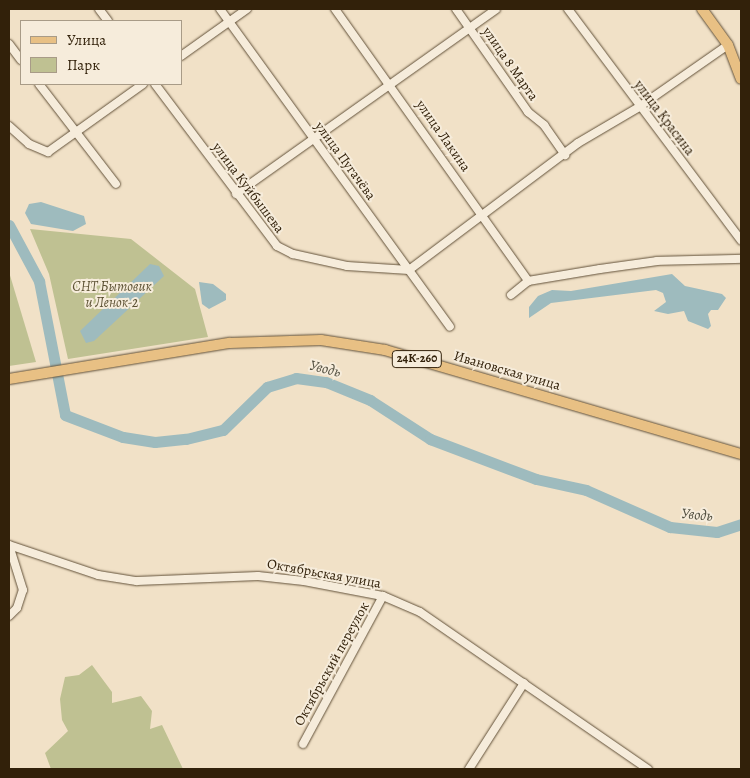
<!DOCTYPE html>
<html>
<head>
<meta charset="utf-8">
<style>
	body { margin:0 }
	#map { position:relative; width:750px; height:778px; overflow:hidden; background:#f1e1c7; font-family:Alegreya,serif }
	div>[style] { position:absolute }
	.green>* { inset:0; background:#bfc192 }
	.water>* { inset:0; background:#9ebbbe }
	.river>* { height:11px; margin:-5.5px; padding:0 5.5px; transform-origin:5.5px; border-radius:5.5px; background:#9ebbbe }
	.roads { filter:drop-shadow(0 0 1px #625139) drop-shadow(0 0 1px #625139) }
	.minor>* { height:8px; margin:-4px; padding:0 4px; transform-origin:4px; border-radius:4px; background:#f6ecdb }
	.major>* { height:10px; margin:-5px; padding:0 5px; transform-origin:5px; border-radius:5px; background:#e8c084 }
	span { translate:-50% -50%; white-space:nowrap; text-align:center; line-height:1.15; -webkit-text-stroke:4px #f6ecdb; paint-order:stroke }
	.shield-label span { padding:1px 4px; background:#f6ecdb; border:1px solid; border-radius:4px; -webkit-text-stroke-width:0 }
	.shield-label { font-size:12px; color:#32210a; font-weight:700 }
	.street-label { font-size:14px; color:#32210a }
	.park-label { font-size:14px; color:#5c5133; font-style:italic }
	.water-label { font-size:15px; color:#524f40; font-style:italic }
	.frame { position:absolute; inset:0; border:10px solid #32210a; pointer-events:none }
	.legend { position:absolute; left:20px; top:20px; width:162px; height:65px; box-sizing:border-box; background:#f6ecdb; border:1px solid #a89b87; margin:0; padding:6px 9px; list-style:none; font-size:15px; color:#32210a }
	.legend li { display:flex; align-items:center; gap:10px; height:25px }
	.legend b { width:25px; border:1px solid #a89b87 }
</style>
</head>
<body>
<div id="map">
	<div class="green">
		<div style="clip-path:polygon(30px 229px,131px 239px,195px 289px,208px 337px,68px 359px,49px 274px)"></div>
		<div style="clip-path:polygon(9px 272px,36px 362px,9px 366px)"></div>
		<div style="clip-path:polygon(92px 665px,112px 692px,112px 703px,141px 696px,152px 711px,150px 729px,162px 725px,183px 769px,51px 769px,45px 753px,68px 731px,62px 720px,60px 699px,65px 677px,79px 675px)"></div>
	</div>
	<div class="water">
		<div style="clip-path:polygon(41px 202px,84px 216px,86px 224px,73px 231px,31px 224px,25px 213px,29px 204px)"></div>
		<div style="clip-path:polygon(150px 264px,159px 266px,164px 276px,94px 341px,86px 343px,80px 331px)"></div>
		<div style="clip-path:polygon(672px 274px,685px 286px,722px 294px,726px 298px,718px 310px,711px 310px,708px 314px,711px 326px,708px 329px,688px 321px,684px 311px,668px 314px,654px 311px,666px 302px,663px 293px,656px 290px,551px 303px,529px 318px,529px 307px,538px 296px,552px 290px,571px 291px)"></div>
		<div style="clip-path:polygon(199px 282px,213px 284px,226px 294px,226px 300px,209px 309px,202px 304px)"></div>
	</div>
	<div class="river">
		<div style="left:9px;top:225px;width:64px;rotate:61.8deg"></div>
		<div style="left:39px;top:281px;width:136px;rotate:79deg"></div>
		<div style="left:65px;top:415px;width:62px;rotate:20.8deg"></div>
		<div style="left:123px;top:437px;width:32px;rotate:9deg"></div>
		<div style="left:155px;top:442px;width:31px;rotate:-6deg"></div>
		<div style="left:186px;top:439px;width:38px;rotate:-14deg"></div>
		<div style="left:223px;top:430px;width:62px;rotate:-44.3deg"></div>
		<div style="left:267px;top:387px;width:30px;rotate:-17deg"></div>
		<div style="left:296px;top:378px;width:30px;rotate:8deg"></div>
		<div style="left:326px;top:382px;width:48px;rotate:22.2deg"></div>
		<div style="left:370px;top:400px;width:72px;rotate:33deg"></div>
		<div style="left:430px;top:439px;width:113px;rotate:20.7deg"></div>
		<div style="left:536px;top:479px;width:51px;rotate:12.4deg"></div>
		<div style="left:586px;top:490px;width:92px;rotate:23.8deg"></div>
		<div style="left:670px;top:527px;width:47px;rotate:6.1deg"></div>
		<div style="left:717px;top:532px;width:25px;rotate:-18deg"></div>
	</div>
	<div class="roads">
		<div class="minor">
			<div style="left:99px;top:9px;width:15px;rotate:53deg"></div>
			<div style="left:220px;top:9px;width:392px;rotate:54.1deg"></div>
			<div style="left:335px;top:9px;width:334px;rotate:54.6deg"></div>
			<div style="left:456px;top:9px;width:126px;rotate:55deg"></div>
			<div style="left:528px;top:112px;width:21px;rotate:39deg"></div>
			<div style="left:544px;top:125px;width:37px;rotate:55deg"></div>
			<div style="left:568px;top:9px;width:289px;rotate:53.2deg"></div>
			<div style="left:9px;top:44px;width:20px;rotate:53deg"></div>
			<div style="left:181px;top:56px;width:81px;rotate:-35.5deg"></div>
			<div style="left:39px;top:84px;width:126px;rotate:52.4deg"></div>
			<div style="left:155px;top:84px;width:203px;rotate:53deg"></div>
			<div style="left:277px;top:246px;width:18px;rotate:27deg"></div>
			<div style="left:293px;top:254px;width:55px;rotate:12.5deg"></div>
			<div style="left:347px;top:266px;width:62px;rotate:3.7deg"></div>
			<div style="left:409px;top:270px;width:211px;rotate:-36.9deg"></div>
			<div style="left:578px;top:143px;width:71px;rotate:-30.5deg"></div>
			<div style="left:639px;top:107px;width:108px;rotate:-34.9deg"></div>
			<div style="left:9px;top:126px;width:27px;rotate:42deg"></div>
			<div style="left:29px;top:144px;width:21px;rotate:23deg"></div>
			<div style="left:48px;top:152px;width:117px;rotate:-35.6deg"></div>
			<div style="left:236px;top:194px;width:319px;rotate:-35.4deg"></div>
			<div style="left:511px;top:295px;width:22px;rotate:-39deg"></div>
			<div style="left:528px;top:281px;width:73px;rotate:-9.5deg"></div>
			<div style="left:600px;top:269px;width:58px;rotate:-8deg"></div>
			<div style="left:657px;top:261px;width:84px;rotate:-1.4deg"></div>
			<div style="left:9px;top:545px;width:94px;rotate:18.6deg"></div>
			<div style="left:98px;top:575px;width:39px;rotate:9deg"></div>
			<div style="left:137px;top:581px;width:121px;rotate:-2.4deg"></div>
			<div style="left:258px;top:576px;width:46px;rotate:6.2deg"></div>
			<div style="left:304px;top:581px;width:80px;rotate:10.8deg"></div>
			<div style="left:383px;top:596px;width:40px;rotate:23.4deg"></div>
			<div style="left:420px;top:612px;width:277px;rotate:34.6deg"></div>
			<div style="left:9px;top:616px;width:11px;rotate:-45deg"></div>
			<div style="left:17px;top:608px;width:19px;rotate:-72deg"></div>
			<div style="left:23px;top:590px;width:47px;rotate:-107.3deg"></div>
			<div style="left:303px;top:744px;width:168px;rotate:-61.6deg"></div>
			<div style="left:469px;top:769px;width:102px;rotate:-57.4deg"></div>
		</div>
		<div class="major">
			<div style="left:702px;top:9px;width:44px;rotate:54.2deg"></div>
			<div style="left:728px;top:45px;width:36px;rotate:69deg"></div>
			<div style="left:9px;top:379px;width:224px;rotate:-9.3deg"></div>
			<div style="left:230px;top:343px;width:91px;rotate:-1.9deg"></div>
			<div style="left:321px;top:340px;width:65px;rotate:8.9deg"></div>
			<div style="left:385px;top:350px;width:371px;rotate:16.3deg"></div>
		</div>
	</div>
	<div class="shield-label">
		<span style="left:417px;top:359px">24К-260</span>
	</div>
	<div class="street-label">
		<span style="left:510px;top:64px;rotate:55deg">улица 8 Марта</span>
		<span style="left:664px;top:118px;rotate:53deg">улица Красина</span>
		<span style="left:443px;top:136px;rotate:55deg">улица Лакина</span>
		<span style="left:345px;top:161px;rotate:54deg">улица Пугачёва</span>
		<span style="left:248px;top:188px;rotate:53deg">улица Куйбышева</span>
		<span style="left:507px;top:371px;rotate:16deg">Ивановская улица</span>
		<span style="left:324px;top:574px;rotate:10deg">Октябрьская улица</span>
		<span style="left:332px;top:664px;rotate:-61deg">Октябрьский переулок</span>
	</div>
	<div class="park-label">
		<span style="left:112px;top:295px">СНТ Бытовик<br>и Ленок-2</span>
	</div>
	<div class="water-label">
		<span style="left:325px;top:369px;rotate:14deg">Уводь</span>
		<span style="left:697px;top:515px;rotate:5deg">Уводь</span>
	</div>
	<div class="frame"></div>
	<ul class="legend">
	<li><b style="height:6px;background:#e8c084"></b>Улица</li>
	<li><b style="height:14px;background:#bfc192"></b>Парк</li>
	</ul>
</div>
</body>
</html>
